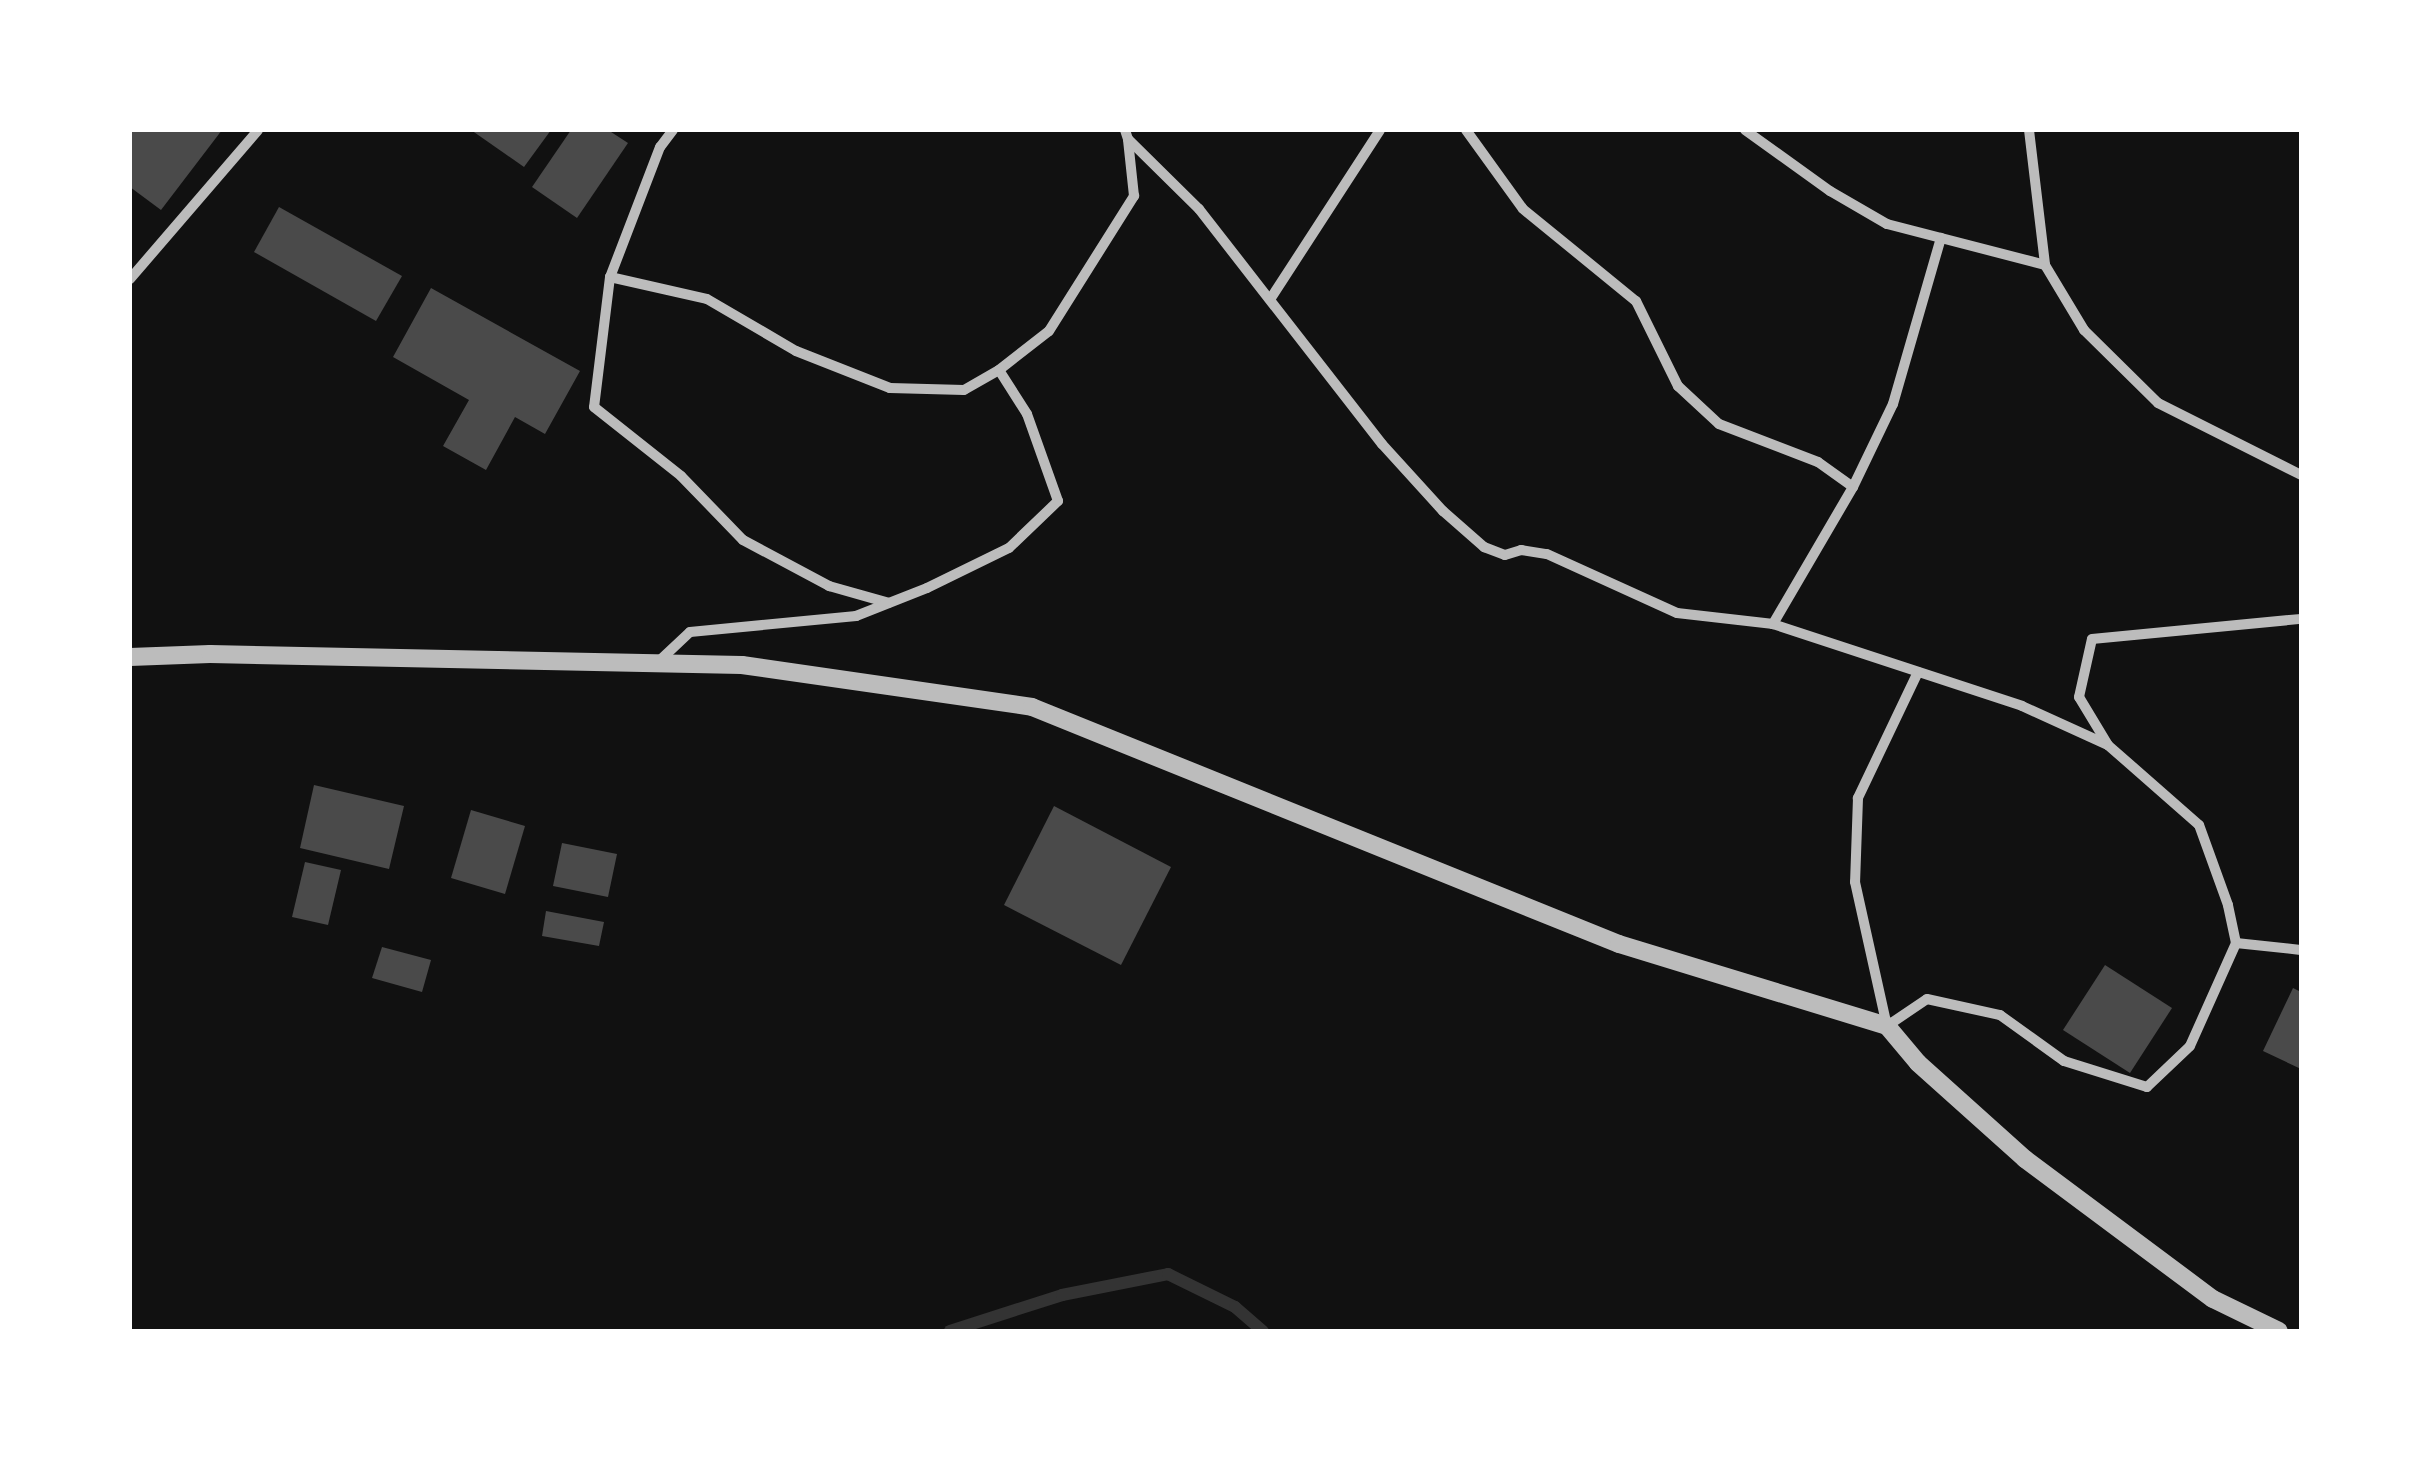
<!DOCTYPE html>
<html>
<head>
<meta charset="utf-8">
<style>
	body { margin:0 }
	#map { position:relative; width:2431px; height:1461px; overflow:hidden; background:#111; font-family:Jost,sans-serif }
	div>[style] { position:absolute }
	.stream>* { height:12px; margin:-6px; padding:0 6px; transform-origin:6px; border-radius:6px; background:#333 }
	.building>* { inset:0; background:#4a4a4a }
	.minor>* { height:10px; margin:-5px; padding:0 5px; transform-origin:5px; border-radius:5px; background:#bcbcbc }
	.tertiary>* { height:18px; margin:-9px; padding:0 9px; transform-origin:9px; border-radius:9px; background:#bcbcbc }
	span { translate:-50% -50%; white-space:nowrap; text-align:center; line-height:1.15; -webkit-text-stroke:10px #fff; paint-order:stroke }
	.frame { position:absolute; inset:0; border:132px solid #fff; pointer-events:none }
</style>
</head>
<body>
<div id="map">
	<div class="stream">
		<div style="left:950px;top:1331px;width:118px;rotate:-17.8deg"></div>
		<div style="left:1062px;top:1295px;width:108px;rotate:-11.2deg"></div>
		<div style="left:1168px;top:1274px;width:75px;rotate:26.2deg"></div>
		<div style="left:1235px;top:1307px;width:37px;rotate:41deg"></div>
	</div>
	<div class="building">
		<div style="clip-path:polygon(130px 130px,222px 130px,161px 210px,130px 187px)"></div>
		<div style="clip-path:polygon(471px 130px,551px 130px,524px 167px)"></div>
		<div style="clip-path:polygon(571px 130px,608px 130px,628px 143px,577px 218px,532px 187px)"></div>
		<div style="clip-path:polygon(279px 207px,402px 276px,376px 321px,254px 252px)"></div>
		<div style="clip-path:polygon(431px 288px,580px 371px,545px 434px,515px 417px,486px 470px,443px 446px,469px 400px,393px 357px)"></div>
		<div style="clip-path:polygon(314px 785px,404px 806px,389px 869px,300px 848px)"></div>
		<div style="clip-path:polygon(1054px 806px,1171px 867px,1121px 965px,1004px 905px)"></div>
		<div style="clip-path:polygon(471px 810px,525px 826px,505px 894px,451px 878px)"></div>
		<div style="clip-path:polygon(562px 843px,617px 854px,608px 897px,553px 886px)"></div>
		<div style="clip-path:polygon(305px 862px,341px 870px,328px 925px,292px 917px)"></div>
		<div style="clip-path:polygon(546px 911px,604px 922px,599px 946px,542px 936px)"></div>
		<div style="clip-path:polygon(382px 947px,431px 960px,422px 992px,372px 978px)"></div>
		<div style="clip-path:polygon(2105px 965px,2172px 1008px,2130px 1073px,2063px 1030px)"></div>
		<div style="clip-path:polygon(2293px 988px,2301px 992px,2301px 1069px,2263px 1051px)"></div>
	</div>
	<div class="minor">
		<div style="left:673px;top:130px;width:21px;rotate:127deg"></div>
		<div style="left:660px;top:147px;width:139px;rotate:111deg"></div>
		<div style="left:610px;top:277px;width:131px;rotate:97deg"></div>
		<div style="left:594px;top:407px;width:111px;rotate:38.4deg"></div>
		<div style="left:681px;top:476px;width:89px;rotate:45.9deg"></div>
		<div style="left:743px;top:540px;width:98px;rotate:28.1deg"></div>
		<div style="left:829px;top:586px;width:62px;rotate:15.8deg"></div>
		<div style="left:1125px;top:130px;width:9px;rotate:72deg"></div>
		<div style="left:1128px;top:139px;width:100px;rotate:44.6deg"></div>
		<div style="left:1199px;top:209px;width:298px;rotate:52.1deg"></div>
		<div style="left:1382px;top:444px;width:91px;rotate:47.7deg"></div>
		<div style="left:1443px;top:511px;width:55px;rotate:41.3deg"></div>
		<div style="left:1484px;top:547px;width:22px;rotate:21deg"></div>
		<div style="left:1505px;top:555px;width:17px;rotate:-17deg"></div>
		<div style="left:1521px;top:550px;width:26px;rotate:9deg"></div>
		<div style="left:1547px;top:554px;width:143px;rotate:24.4deg"></div>
		<div style="left:1677px;top:613px;width:97px;rotate:6.5deg"></div>
		<div style="left:1773px;top:624px;width:262px;rotate:18.2deg"></div>
		<div style="left:2022px;top:706px;width:94px;rotate:24.4deg"></div>
		<div style="left:1466px;top:130px;width:97px;rotate:54.2deg"></div>
		<div style="left:1523px;top:209px;width:146px;rotate:39.2deg"></div>
		<div style="left:1636px;top:301px;width:95px;rotate:63.7deg"></div>
		<div style="left:1678px;top:386px;width:56px;rotate:42.8deg"></div>
		<div style="left:1719px;top:424px;width:106px;rotate:21deg"></div>
		<div style="left:1818px;top:462px;width:43px;rotate:35.5deg"></div>
		<div style="left:1853px;top:487px;width:159px;rotate:120.3deg"></div>
		<div style="left:1745px;top:130px;width:105px;rotate:35.7deg"></div>
		<div style="left:1830px;top:191px;width:66px;rotate:30.1deg"></div>
		<div style="left:1887px;top:224px;width:163px;rotate:14.5deg"></div>
		<div style="left:2029px;top:130px;width:136px;rotate:83.2deg"></div>
		<div style="left:2045px;top:265px;width:76px;rotate:59deg"></div>
		<div style="left:2084px;top:330px;width:104px;rotate:44.6deg"></div>
		<div style="left:2158px;top:403px;width:160px;rotate:26.7deg"></div>
		<div style="left:610px;top:277px;width:99px;rotate:12.8deg"></div>
		<div style="left:707px;top:299px;width:103px;rotate:30.3deg"></div>
		<div style="left:796px;top:351px;width:101px;rotate:21.5deg"></div>
		<div style="left:890px;top:388px;width:74px;rotate:1.5deg"></div>
		<div style="left:964px;top:390px;width:40px;rotate:-29.7deg"></div>
		<div style="left:130px;top:279px;width:196px;rotate:-49.3deg"></div>
		<div style="left:1271px;top:298px;width:200px;rotate:-57deg"></div>
		<div style="left:1853px;top:487px;width:92px;rotate:-64.3deg"></div>
		<div style="left:1893px;top:404px;width:173px;rotate:-73.9deg"></div>
		<div style="left:657px;top:663px;width:45px;rotate:-43.2deg"></div>
		<div style="left:690px;top:632px;width:167px;rotate:-5.5deg"></div>
		<div style="left:856px;top:616px;width:76px;rotate:-21.5deg"></div>
		<div style="left:927px;top:588px;width:91px;rotate:-26deg"></div>
		<div style="left:1009px;top:548px;width:68px;rotate:-43.8deg"></div>
		<div style="left:1058px;top:501px;width:92px;rotate:-109.6deg"></div>
		<div style="left:1027px;top:414px;width:52px;rotate:-122.5deg"></div>
		<div style="left:999px;top:370px;width:63px;rotate:-38deg"></div>
		<div style="left:1049px;top:331px;width:160px;rotate:-57.8deg"></div>
		<div style="left:1134px;top:196px;width:56px;rotate:-96.1deg"></div>
		<div style="left:1918px;top:672px;width:140px;rotate:115.5deg"></div>
		<div style="left:1858px;top:798px;width:84px;rotate:92deg"></div>
		<div style="left:1855px;top:882px;width:148px;rotate:77.5deg"></div>
		<div style="left:1887px;top:1026px;width:48px;rotate:-34deg"></div>
		<div style="left:1927px;top:999px;width:75px;rotate:12.4deg"></div>
		<div style="left:2000px;top:1015px;width:79px;rotate:35.7deg"></div>
		<div style="left:2064px;top:1061px;width:87px;rotate:17.4deg"></div>
		<div style="left:2147px;top:1087px;width:59px;rotate:-43.6deg"></div>
		<div style="left:2190px;top:1046px;width:113px;rotate:-65.9deg"></div>
		<div style="left:2236px;top:943px;width:39px;rotate:-102deg"></div>
		<div style="left:2228px;top:905px;width:85px;rotate:-109.9deg"></div>
		<div style="left:2199px;top:825px;width:121px;rotate:-138.7deg"></div>
		<div style="left:2108px;top:745px;width:56px;rotate:-121.1deg"></div>
		<div style="left:2079px;top:697px;width:59px;rotate:-77.4deg"></div>
		<div style="left:2092px;top:639px;width:210px;rotate:-5.5deg"></div>
		<div style="left:2236px;top:943px;width:65px;rotate:6.1deg"></div>
	</div>
	<div class="tertiary">
		<div style="left:130px;top:657px;width:80px;rotate:-2.1deg"></div>
		<div style="left:210px;top:654px;width:532px;rotate:1.18deg"></div>
		<div style="left:742px;top:665px;width:293px;rotate:8.2deg"></div>
		<div style="left:1032px;top:707px;width:633px;rotate:21.99deg"></div>
		<div style="left:1619px;top:944px;width:280px;rotate:17deg"></div>
		<div style="left:1887px;top:1026px;width:48px;rotate:50deg"></div>
		<div style="left:1918px;top:1063px;width:144px;rotate:41.9deg"></div>
		<div style="left:2025px;top:1159px;width:234px;rotate:36.7deg"></div>
		<div style="left:2213px;top:1299px;width:73px;rotate:25.9deg"></div>
	</div>
	<div class="frame"></div>
</div>
</body>
</html>
